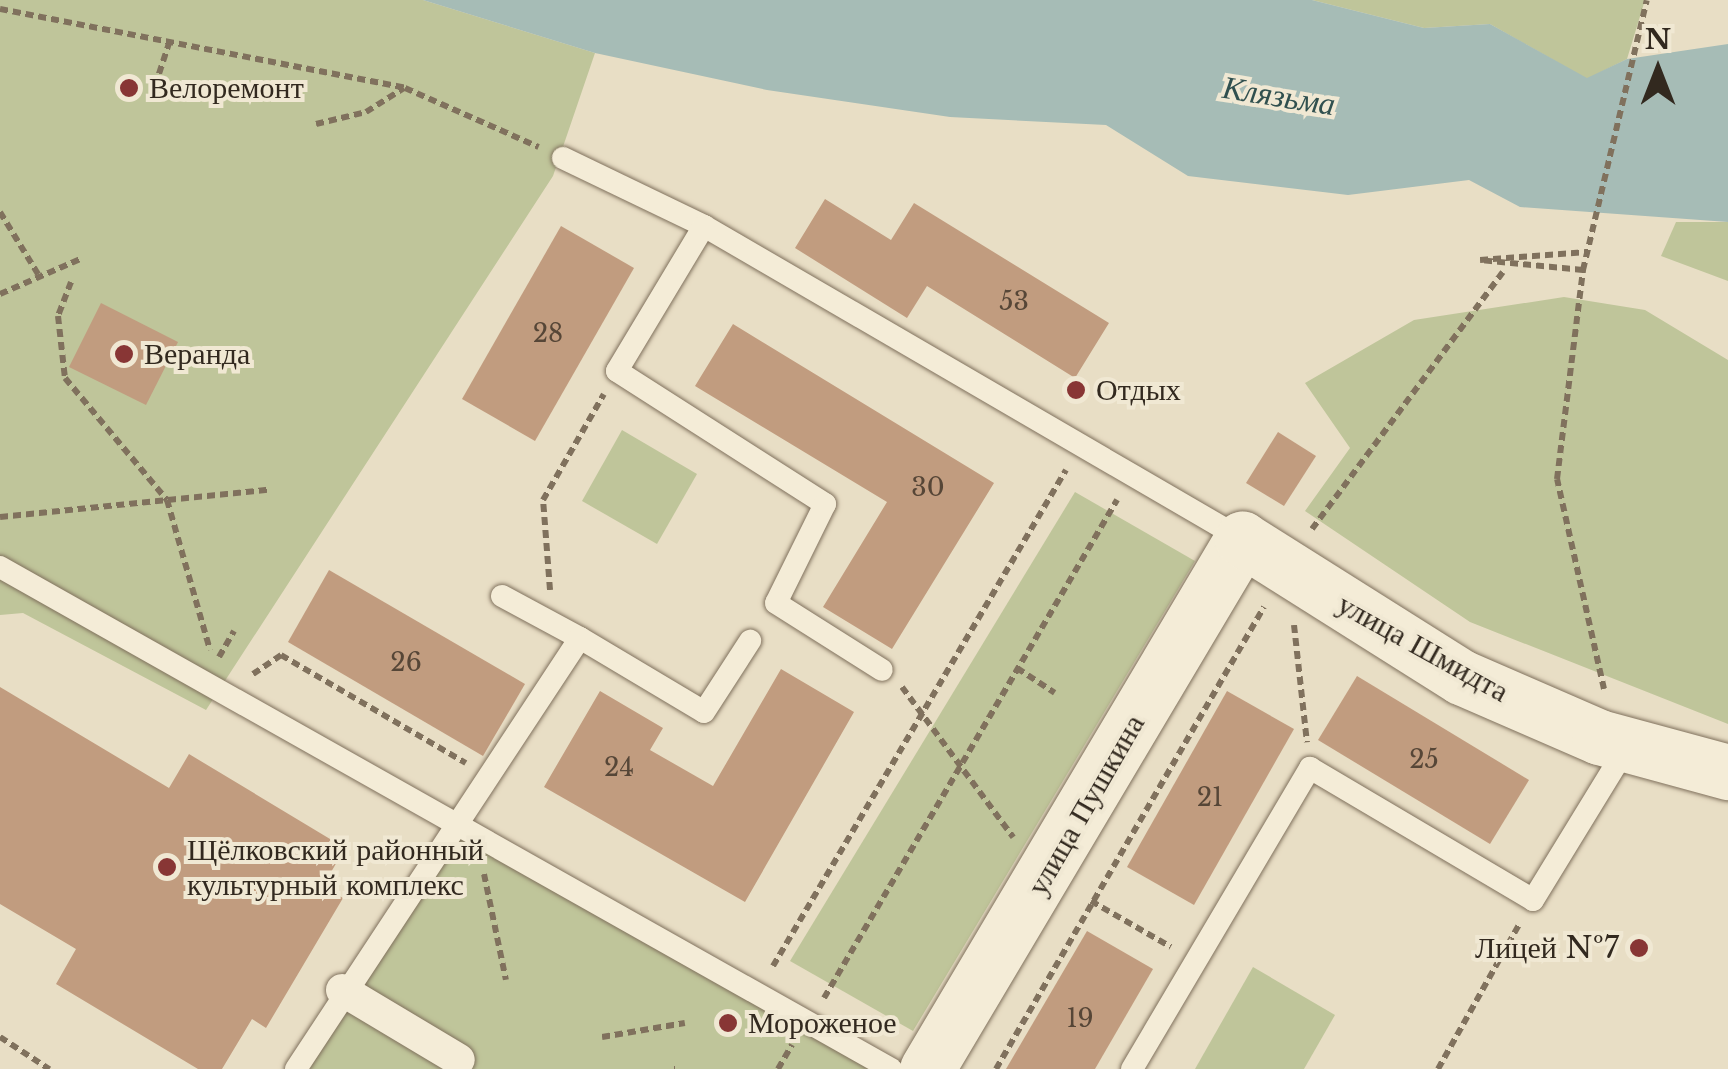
<!DOCTYPE html>
<html>
<head>
<meta charset="utf-8">
<style>
	body { margin:0 }
	#map { position:relative; width:1728px; height:1069px; overflow:hidden; background:#e8dec5; font-family:"Libre Baskerville",serif }
	div>[style] { position:absolute }
	.green>* { inset:0; background:#bfc59a }
	.water>* { inset:0; background:#a6bcb6 }
	.building>* { inset:0; background:#c19c7f }
	.path>* { height:6px; margin-top:-3px; transform-origin:0; background:repeating-linear-gradient(90deg,#80715d 0 8px,transparent 0 13px) }
	.roads { filter:drop-shadow(0 0 2px #80715d) drop-shadow(0 0 2px #80715d) }
	.service>* { height:22px; margin:-11px; padding:0 11px; transform-origin:11px; border-radius:11px; background:#f4ecd7 }
	.pedestrian>* { height:32px; margin:-16px; padding:0 16px; transform-origin:16px; border-radius:16px; background:#f4ecd7 }
	.tertiary>* { height:55px; margin:-27.5px; padding:0 27.5px; transform-origin:27.5px; border-radius:27.5px; background:#f4ecd7 }
	.dots>* { width:28px; height:28px; translate:-50% -50%; box-sizing:border-box; border:5px solid #f0e8d3; border-radius:50% }
	span { translate:-50% -50%; white-space:nowrap; text-align:center; line-height:1.15; -webkit-text-stroke:8px #f0e8d3; paint-order:stroke }
	.number-label { font-size:25px; color:#564637 }
	.number-label span { -webkit-text-stroke-width:0 }
	.poi-label { font-size:30px; color:#32291f }
	.left { translate:0 -50%; text-align:left }
	.right { translate:-100% -50%; text-align:right }
	.street-label { font-size:30px; color:#32291f }
	.water-label { font-size:32px; color:#30504f; font-style:italic }
	.north { position:absolute; left:1608px; top:20px; width:100px; height:100px; -webkit-text-stroke:8px #f0e8d3; paint-order:stroke; rotate:0deg; font-size:28px; font-weight:700; line-height:40px; text-align:center; color:#32291f }
	.north::after { content:''; display:block; margin:auto; width:35px; height:45px; background:#32291f; clip-path:polygon(50% 0,100% 100%,50% 72%,0 100%) }
</style>
</head>
<body>
<div id="map">
	<div class="green">
		<div style="clip-path:polygon(0 0,423px 0,595px 53px,553px 176px,206px 710px,23px 613px,0 615px)"></div>
		<div style="clip-path:polygon(1312px 0,1645px 0,1627px 59px,1587px 79px,1490px 24px,1424px 28px)"></div>
		<div style="clip-path:polygon(1676px 222px,1728px 222px,1728px 281px,1661px 256px)"></div>
		<div style="clip-path:polygon(1564px 297px,1645px 310px,1728px 360px,1728px 724px,1470px 622px,1305px 511px,1350px 448px,1305px 383px,1414px 320px)"></div>
		<div style="clip-path:polygon(622px 430px,697px 474px,657px 544px,582px 501px)"></div>
		<div style="clip-path:polygon(1075px 492px,1195px 561px,913px 1031px,790px 961px)"></div>
		<div style="clip-path:polygon(456px 826px,891px 1069px,296px 1069px)"></div>
		<div style="clip-path:polygon(1253px 967px,1335px 1015px,1304px 1069px,1195px 1069px)"></div>
	</div>
	<div class="water">
		<div style="clip-path:polygon(423px 0,1312px 0,1424px 28px,1490px 24px,1587px 78px,1627px 59px,1728px 44px,1728px 222px,1520px 207px,1469px 180px,1348px 195px,1188px 176px,1106px 125px,950px 117px,767px 90px,595px 53px)"></div>
	</div>
	<div class="building">
		<div style="clip-path:polygon(825px 199px,891px 240px,914px 203px,1109px 323px,1075px 378px,927px 286px,907px 318px,795px 248px)"></div>
		<div style="clip-path:polygon(561px 226px,634px 268px,535px 441px,462px 399px)"></div>
		<div style="clip-path:polygon(101px 303px,178px 342px,146px 405px,69px 367px)"></div>
		<div style="clip-path:polygon(733px 324px,994px 483px,892px 649px,823px 607px,887px 502px,695px 386px)"></div>
		<div style="clip-path:polygon(1278px 432px,1316px 456px,1284px 506px,1246px 483px)"></div>
		<div style="clip-path:polygon(329px 570px,525px 684px,483px 756px,288px 642px)"></div>
		<div style="clip-path:polygon(781px 669px,854px 712px,745px 902px,544px 787px,600px 691px,663px 728px,650px 750px,713px 786px)"></div>
		<div style="clip-path:polygon(1357px 676px,1529px 780px,1490px 844px,1318px 740px)"></div>
		<div style="clip-path:polygon(0 687px,169px 788px,189px 754px,345px 848px,323px 886px,343px 898px,266px 1028px,252px 1019px,222px 1069px,198px 1069px,56px 984px,76px 949px,0 904px)"></div>
		<div style="clip-path:polygon(1227px 691px,1294px 729px,1194px 905px,1127px 867px)"></div>
		<div style="clip-path:polygon(1087px 931px,1153px 969px,1095px 1069px,1006px 1069px)"></div>
	</div>
	<div class="path">
		<div style="left:0;top:9px;width:413px;rotate:11deg"></div>
		<div style="left:405px;top:88px;width:146px;rotate:23.8deg"></div>
		<div style="left:155px;top:86px;width:48px;rotate:-71.9deg"></div>
		<div style="left:316px;top:124px;width:51px;rotate:-13.5deg"></div>
		<div style="left:366px;top:112px;width:45px;rotate:-32.3deg"></div>
		<div style="left:0;top:212px;width:73px;rotate:58.5deg"></div>
		<div style="left:1583px;top:270px;width:103px;rotate:-174.5deg"></div>
		<div style="left:1480px;top:260px;width:107px;rotate:-4.3deg"></div>
		<div style="left:71px;top:282px;width:36px;rotate:111deg"></div>
		<div style="left:58px;top:316px;width:62px;rotate:83.6deg"></div>
		<div style="left:65px;top:378px;width:159px;rotate:50.1deg"></div>
		<div style="left:167px;top:500px;width:156px;rotate:74deg"></div>
		<div style="left:0;top:294px;width:87px;rotate:-23.6deg"></div>
		<div style="left:0;top:517px;width:269px;rotate:-5.8deg"></div>
		<div style="left:1312px;top:529px;width:320px;rotate:-53.4deg"></div>
		<div style="left:550px;top:590px;width:90px;rotate:-94.4deg"></div>
		<div style="left:543px;top:500px;width:122px;rotate:-60.1deg"></div>
		<div style="left:1294px;top:625px;width:118px;rotate:83.7deg"></div>
		<div style="left:219px;top:657px;width:30px;rotate:-60deg"></div>
		<div style="left:1017px;top:668px;width:45px;rotate:33.3deg"></div>
		<div style="left:253px;top:674px;width:34px;rotate:-34deg"></div>
		<div style="left:281px;top:655px;width:214px;rotate:30.3deg"></div>
		<div style="left:902px;top:687px;width:187px;rotate:53.5deg"></div>
		<div style="left:1604px;top:689px;width:215px;rotate:-102.6deg"></div>
		<div style="left:1557px;top:479px;width:211px;rotate:-82.9deg"></div>
		<div style="left:1583px;top:270px;width:277px;rotate:-76.7deg"></div>
		<div style="left:484px;top:874px;width:108px;rotate:78.3deg"></div>
		<div style="left:1091px;top:901px;width:92px;rotate:29.9deg"></div>
		<div style="left:773px;top:966px;width:576px;rotate:-59.43deg"></div>
		<div style="left:824px;top:998px;width:578px;rotate:-59.53deg"></div>
		<div style="left:0;top:1037px;width:59px;rotate:33.1deg"></div>
		<div style="left:602px;top:1037px;width:84px;rotate:-9.6deg"></div>
		<div style="left:674px;top:1069px;width:1px"></div>
		<div style="left:778px;top:1069px;width:28px;rotate:-60deg"></div>
		<div style="left:996px;top:1069px;width:534px;rotate:-59.88deg"></div>
		<div style="left:1438px;top:1069px;width:167px;rotate:-60.7deg"></div>
	</div>
	<div class="roads">
		<div class="service">
			<div style="left:563px;top:158px;width:157px;rotate:25.7deg"></div>
			<div style="left:704px;top:226px;width:622px;rotate:30.19deg"></div>
			<div style="left:704px;top:226px;width:169px;rotate:121deg"></div>
			<div style="left:617px;top:371px;width:247px;rotate:32.6deg"></div>
			<div style="left:825px;top:504px;width:110px;rotate:116.3deg"></div>
			<div style="left:776px;top:603px;width:125px;rotate:32.3deg"></div>
			<div style="left:0;top:567px;width:1023px;rotate:29.4deg"></div>
			<div style="left:502px;top:596px;width:89px;rotate:28.3deg"></div>
			<div style="left:296px;top:1069px;width:516px;rotate:-56.62deg"></div>
			<div style="left:580px;top:638px;width:144px;rotate:30.8deg"></div>
			<div style="left:704px;top:712px;width:85px;rotate:-57.1deg"></div>
			<div style="left:1132px;top:1069px;width:350px;rotate:-59.4deg"></div>
			<div style="left:1310px;top:768px;width:259px;rotate:30.6deg"></div>
			<div style="left:1533px;top:900px;width:182px;rotate:-58.5deg"></div>
		</div>
		<div class="pedestrian">
			<div style="left:342px;top:990px;width:136px;rotate:30.9deg"></div>
		</div>
		<div class="tertiary">
			<div style="left:927px;top:1069px;width:617px;rotate:-59.28deg"></div>
			<div style="left:1242px;top:539px;width:259px;rotate:32.2deg"></div>
			<div style="left:1461px;top:677px;width:150px;rotate:23.5deg"></div>
			<div style="left:1599px;top:737px;width:134px;rotate:15.2deg"></div>
		</div>
	</div>
	<div class="dots">
		<div style="left:129px;top:88px;background:#883635"></div>
		<div style="left:124px;top:354px;background:#883635"></div>
		<div style="left:1076px;top:390px;background:#883635"></div>
		<div style="left:167px;top:867px;background:#883635"></div>
		<div style="left:1639px;top:948px;background:#883635"></div>
		<div style="left:728px;top:1023px;background:#883635"></div>
	</div>
	<div class="number-label">
		<span style="left:1014px;top:302px">53</span>
		<span style="left:548px;top:334px">28</span>
		<span style="left:928px;top:488px">30</span>
		<span style="left:406px;top:663px">26</span>
		<span style="left:1424px;top:760px">25</span>
		<span style="left:619px;top:768px">24</span>
		<span style="left:1210px;top:798px">21</span>
		<span style="left:1080px;top:1019px">19</span>
	</div>
	<div class="poi-label">
		<span class="left" style="left:149px;top:88px">Велоремонт</span>
		<span class="left" style="left:144px;top:354px">Веранда</span>
		<span class="left" style="left:1096px;top:390px">Отдых</span>
		<span class="left" style="left:187px;top:867px">Щёлковский районный<br>культурный комплекс</span>
		<span class="right" style="left:1619px;top:948px">Лицей №7</span>
		<span class="left" style="left:748px;top:1023px">Мороженое</span>
	</div>
	<div class="street-label">
		<span style="left:1423px;top:648px;rotate:29deg">улица Шмидта</span>
		<span style="left:1086px;top:805px;rotate:-60deg">улица Пушкина</span>
	</div>
	<div class="water-label">
		<span style="left:1279px;top:96px;rotate:9deg">Клязьма</span>
	</div>
	<div class="north">N</div>
</div>
</body>
</html>
